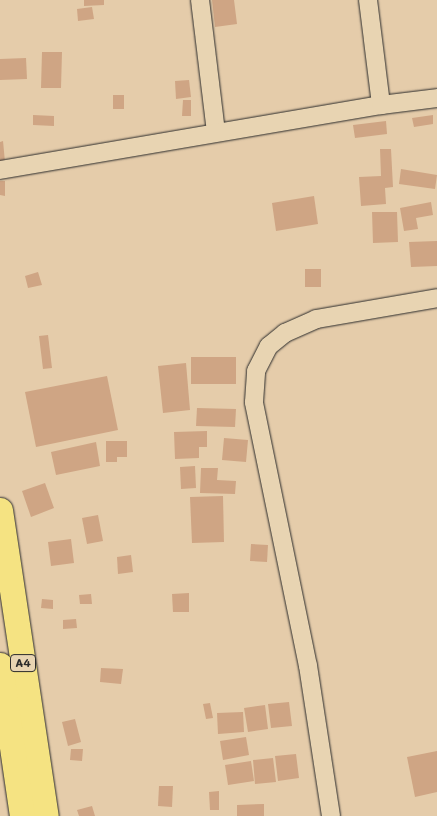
<!DOCTYPE html>
<html>
<head>
<meta charset="utf-8">
<style>
	body { margin:0 }
	#map { position:relative; width:437px; height:816px; overflow:hidden; background:#e5ccaa; font-family:Mali,sans-serif }
	div>[style] { position:absolute }
	.building>* { inset:0; background:#cfa584 }
	.roads { filter:drop-shadow(0 0 1px #2b2b2b) drop-shadow(0 0 1px #2b2b2b) }
	.minor>* { height:18px; margin:-9px; padding:0 9px; transform-origin:9px; border-radius:9px; background:#e8d4b2 }
	.highway>* { height:25px; margin:-12.5px; padding:0 12.5px; transform-origin:12.5px; border-radius:12.5px; background:#f5e382 }
	span { translate:-50% -50%; white-space:nowrap; text-align:center; line-height:1.15; -webkit-text-stroke:5px #e8d4b2; paint-order:stroke }
	.shield-label span { padding:1px 4px; background:#e8d4b2; border:1px solid; border-radius:4px; -webkit-text-stroke-width:0 }
	.shield-label { font-size:12px; color:#2b2b2b; font-weight:700 }
</style>
</head>
<body>
<div id="map">
	<div class="building">
		<div style="clip-path:polygon(84px 0,104px 0,104px 5px,84px 6px)"></div>
		<div style="clip-path:polygon(212px 0,234px 0,237px 24px,215px 27px)"></div>
		<div style="clip-path:polygon(92px 7px,94px 19px,78px 21px,77px 9px)"></div>
		<div style="clip-path:polygon(42px 52px,62px 52px,61px 88px,41px 88px)"></div>
		<div style="clip-path:polygon(26px 58px,27px 79px,0 80px,0 59px)"></div>
		<div style="clip-path:polygon(189px 80px,191px 97px,176px 99px,175px 81px)"></div>
		<div style="clip-path:polygon(113px 95px,124px 95px,124px 109px,113px 109px)"></div>
		<div style="clip-path:polygon(183px 100px,191px 100px,191px 116px,182px 116px)"></div>
		<div style="clip-path:polygon(33px 115px,54px 116px,54px 126px,33px 125px)"></div>
		<div style="clip-path:polygon(433px 115px,433px 124px,414px 127px,412px 118px)"></div>
		<div style="clip-path:polygon(386px 121px,387px 134px,355px 138px,353px 125px)"></div>
		<div style="clip-path:polygon(3px 141px,5px 162px,0 163px,0 142px)"></div>
		<div style="clip-path:polygon(380px 149px,391px 149px,393px 187px,385px 188px,386px 204px,361px 206px,359px 177px,381px 176px)"></div>
		<div style="clip-path:polygon(401px 169px,437px 175px,435px 189px,399px 184px)"></div>
		<div style="clip-path:polygon(0 181px,5px 181px,5px 196px,0 195px)"></div>
		<div style="clip-path:polygon(314px 196px,318px 224px,276px 231px,272px 203px)"></div>
		<div style="clip-path:polygon(431px 202px,433px 215px,416px 218px,418px 229px,404px 231px,400px 208px)"></div>
		<div style="clip-path:polygon(372px 212px,397px 212px,398px 242px,373px 243px)"></div>
		<div style="clip-path:polygon(437px 241px,437px 266px,411px 267px,409px 242px)"></div>
		<div style="clip-path:polygon(305px 269px,321px 269px,321px 287px,305px 287px)"></div>
		<div style="clip-path:polygon(38px 272px,42px 285px,28px 288px,25px 276px)"></div>
		<div style="clip-path:polygon(48px 335px,52px 368px,43px 369px,39px 336px)"></div>
		<div style="clip-path:polygon(191px 357px,236px 357px,236px 384px,191px 384px)"></div>
		<div style="clip-path:polygon(186px 363px,190px 410px,163px 413px,158px 366px)"></div>
		<div style="clip-path:polygon(107px 376px,118px 430px,36px 447px,25px 392px)"></div>
		<div style="clip-path:polygon(197px 408px,236px 409px,235px 427px,196px 426px)"></div>
		<div style="clip-path:polygon(207px 431px,207px 447px,199px 447px,199px 458px,175px 459px,174px 432px)"></div>
		<div style="clip-path:polygon(224px 438px,248px 440px,246px 462px,222px 460px)"></div>
		<div style="clip-path:polygon(106px 441px,127px 441px,127px 457px,117px 457px,117px 462px,106px 462px)"></div>
		<div style="clip-path:polygon(96px 442px,100px 466px,56px 475px,51px 452px)"></div>
		<div style="clip-path:polygon(195px 466px,196px 488px,181px 489px,180px 467px)"></div>
		<div style="clip-path:polygon(201px 468px,218px 468px,217px 480px,236px 481px,235px 494px,200px 493px)"></div>
		<div style="clip-path:polygon(45px 483px,54px 508px,31px 517px,22px 491px)"></div>
		<div style="clip-path:polygon(223px 496px,224px 542px,192px 543px,190px 497px)"></div>
		<div style="clip-path:polygon(98px 515px,103px 541px,87px 544px,82px 518px)"></div>
		<div style="clip-path:polygon(71px 539px,74px 563px,51px 566px,48px 542px)"></div>
		<div style="clip-path:polygon(251px 544px,268px 545px,267px 562px,250px 561px)"></div>
		<div style="clip-path:polygon(131px 555px,133px 572px,118px 574px,117px 557px)"></div>
		<div style="clip-path:polygon(189px 593px,189px 612px,173px 612px,172px 594px)"></div>
		<div style="clip-path:polygon(91px 594px,92px 604px,80px 604px,79px 595px)"></div>
		<div style="clip-path:polygon(42px 599px,53px 600px,53px 609px,41px 608px)"></div>
		<div style="clip-path:polygon(76px 619px,77px 628px,63px 629px,63px 620px)"></div>
		<div style="clip-path:polygon(101px 668px,123px 669px,121px 684px,100px 682px)"></div>
		<div style="clip-path:polygon(289px 702px,292px 726px,271px 728px,268px 704px)"></div>
		<div style="clip-path:polygon(210px 703px,213px 718px,206px 719px,203px 704px)"></div>
		<div style="clip-path:polygon(265px 705px,268px 729px,248px 732px,244px 708px)"></div>
		<div style="clip-path:polygon(243px 712px,244px 732px,218px 734px,217px 713px)"></div>
		<div style="clip-path:polygon(75px 719px,81px 742px,68px 746px,62px 722px)"></div>
		<div style="clip-path:polygon(246px 737px,249px 755px,223px 760px,220px 741px)"></div>
		<div style="clip-path:polygon(71px 749px,83px 749px,82px 761px,70px 760px)"></div>
		<div style="clip-path:polygon(437px 751px,437px 792px,415px 797px,407px 757px)"></div>
		<div style="clip-path:polygon(296px 754px,299px 778px,278px 781px,275px 756px)"></div>
		<div style="clip-path:polygon(273px 758px,276px 782px,255px 784px,253px 760px)"></div>
		<div style="clip-path:polygon(251px 761px,254px 781px,228px 785px,225px 765px)"></div>
		<div style="clip-path:polygon(159px 786px,173px 786px,172px 807px,158px 806px)"></div>
		<div style="clip-path:polygon(219px 791px,219px 810px,210px 810px,209px 792px)"></div>
		<div style="clip-path:polygon(264px 804px,264px 816px,237px 816px,237px 805px)"></div>
		<div style="clip-path:polygon(92px 806px,95px 816px,79px 816px,77px 810px)"></div>
	</div>
	<div class="roads">
		<div class="minor">
			<div style="left:200px;top:0;width:133px;rotate:83.1deg"></div>
			<div style="left:368px;top:0;width:106px;rotate:82.9deg"></div>
			<div style="left:0;top:170px;width:387px;rotate:-9.7deg"></div>
			<div style="left:381px;top:105px;width:56px;rotate:-7.1deg"></div>
			<div style="left:331px;top:816px;width:152px;rotate:-98.7deg"></div>
			<div style="left:308px;top:666px;width:269px;rotate:-101.6deg"></div>
			<div style="left:254px;top:402px;width:31px;rotate:-86deg"></div>
			<div style="left:256px;top:371px;width:28px;rotate:-63deg"></div>
			<div style="left:269px;top:346px;width:21px;rotate:-39deg"></div>
			<div style="left:285px;top:333px;width:34px;rotate:-24deg"></div>
			<div style="left:316px;top:319px;width:123px;rotate:-9.8deg"></div>
		</div>
		<div class="highway">
			<div style="left:0;top:510px;width:309px;rotate:81.5deg"></div>
			<div style="left:0;top:665px;width:153px;rotate:81.7deg"></div>
		</div>
	</div>
	<div class="shield-label">
		<span style="left:23px;top:663px">A4</span>
	</div>
</div>
</body>
</html>
